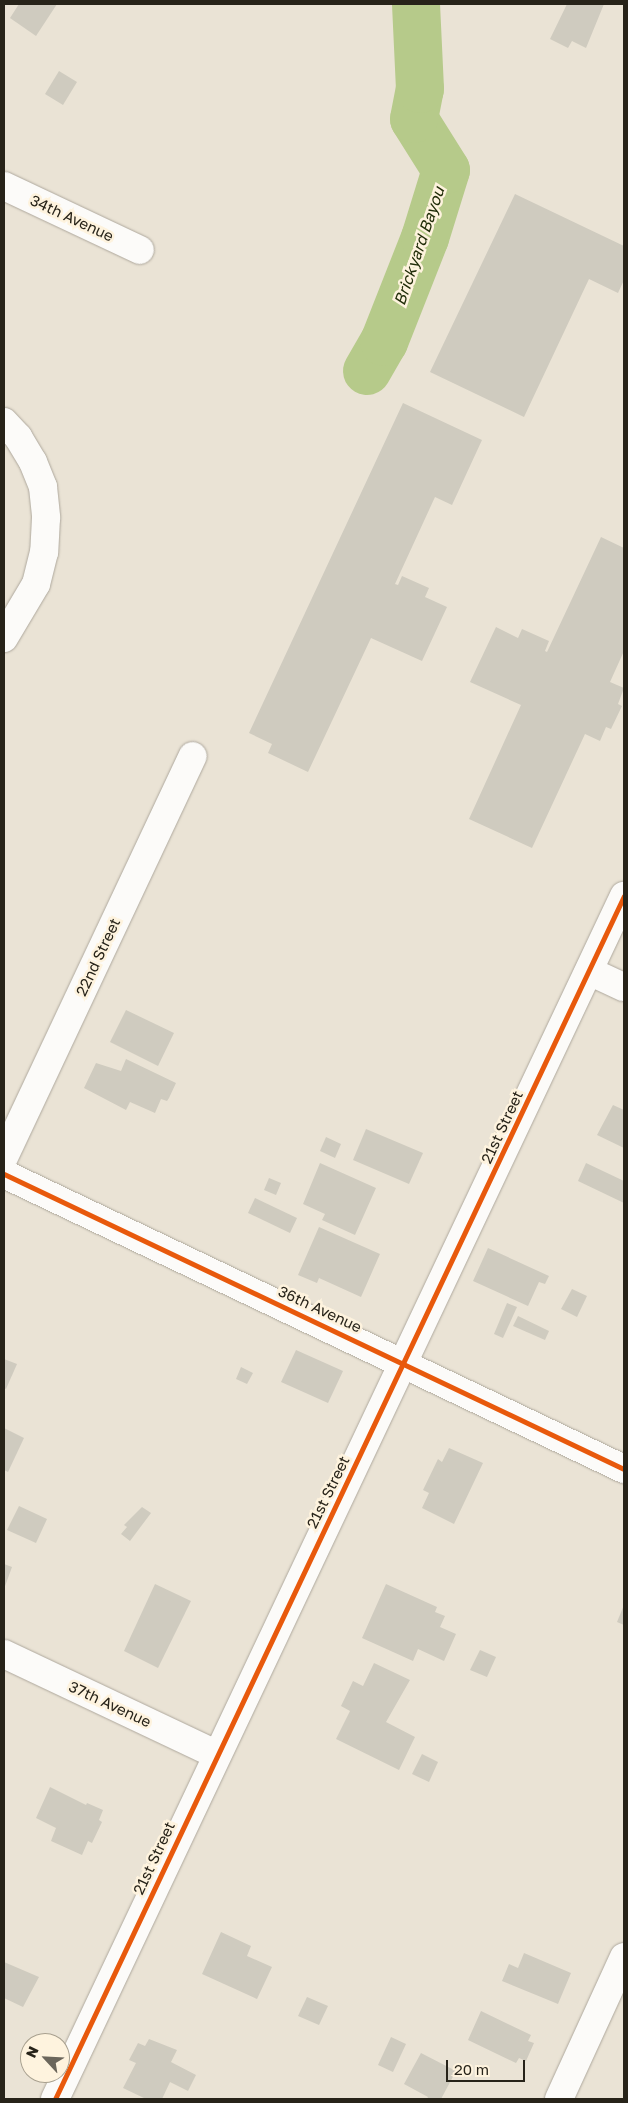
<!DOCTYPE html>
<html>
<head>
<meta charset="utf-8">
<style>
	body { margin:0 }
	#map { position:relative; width:628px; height:2103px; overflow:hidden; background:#eae3d5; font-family:"Golos Text",sans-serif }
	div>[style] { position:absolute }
	.river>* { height:48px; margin:-24px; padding:0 24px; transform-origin:24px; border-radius:24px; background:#b6ca8a }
	.building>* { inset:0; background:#cfcbbf }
	.roads { filter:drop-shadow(0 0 1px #aea89d) drop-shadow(0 0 1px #aea89d) }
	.minor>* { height:28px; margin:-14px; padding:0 14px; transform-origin:14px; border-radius:14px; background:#fcfbf9 }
	.cycleway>* { height:5px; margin:-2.5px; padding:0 2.5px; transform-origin:2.5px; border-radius:2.5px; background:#e8590c }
	span { translate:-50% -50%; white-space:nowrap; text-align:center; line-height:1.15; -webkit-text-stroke:5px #fef3de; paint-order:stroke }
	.street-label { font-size:15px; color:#272319 }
	.water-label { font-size:16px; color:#222e0a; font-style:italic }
	.frame { position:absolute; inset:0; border:5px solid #272319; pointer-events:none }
	.north { position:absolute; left:20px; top:2033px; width:50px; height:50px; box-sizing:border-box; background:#fef3de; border:1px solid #a8a08f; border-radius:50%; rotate:295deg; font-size:14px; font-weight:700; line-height:20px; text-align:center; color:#272319 }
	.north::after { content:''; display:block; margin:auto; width:18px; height:22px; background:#6b665b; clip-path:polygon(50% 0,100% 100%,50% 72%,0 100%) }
	.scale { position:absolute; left:446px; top:2060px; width:79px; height:22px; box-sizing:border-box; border:2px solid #272319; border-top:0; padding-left:6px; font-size:15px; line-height:18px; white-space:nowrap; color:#272319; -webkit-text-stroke:4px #fef3de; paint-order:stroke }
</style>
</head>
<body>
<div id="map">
	<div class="river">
		<div style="left:367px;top:371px;width:34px;rotate:-60deg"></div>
		<div style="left:384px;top:342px;width:112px;rotate:-68.5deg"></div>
		<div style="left:425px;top:238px;width:71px;rotate:-72.8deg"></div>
		<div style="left:446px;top:170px;width:60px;rotate:-122.1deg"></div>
		<div style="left:414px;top:119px;width:31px;rotate:-79deg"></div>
		<div style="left:420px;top:89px;width:85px;rotate:-92.7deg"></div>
	</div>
	<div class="building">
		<div style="clip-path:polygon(19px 4px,57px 4px,36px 36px,10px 18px)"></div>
		<div style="clip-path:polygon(567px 4px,604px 4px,586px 48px,572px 41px,568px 48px,550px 39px)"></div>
		<div style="clip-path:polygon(59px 71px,77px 82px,63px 105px,45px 94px)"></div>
		<div style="clip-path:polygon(515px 194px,624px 246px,624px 280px,618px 293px,589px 279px,524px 417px,430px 372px)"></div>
		<div style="clip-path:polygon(403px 403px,482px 440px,452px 505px,435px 497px,395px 584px,398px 585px,402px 576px,429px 588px,425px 597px,447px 607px,422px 661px,371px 638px,308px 772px,268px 753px,272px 744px,249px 733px)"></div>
		<div style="clip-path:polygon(601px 537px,624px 548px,624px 651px,610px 682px,624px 688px,618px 704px,622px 706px,611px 729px,606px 727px,600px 741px,585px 734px,532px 848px,469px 819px,521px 705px,470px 682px,496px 627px,518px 638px,522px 629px,549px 641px,545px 651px,547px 652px)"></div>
		<div style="clip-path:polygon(126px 1010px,174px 1033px,158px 1066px,110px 1042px)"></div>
		<div style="clip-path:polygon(126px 1059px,176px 1083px,169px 1098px,167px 1101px,161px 1099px,155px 1113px,130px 1102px,126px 1110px,84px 1088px,96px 1063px,121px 1071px)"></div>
		<div style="clip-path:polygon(613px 1105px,624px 1110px,624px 1148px,597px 1135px)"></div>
		<div style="clip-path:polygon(366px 1129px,423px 1153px,409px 1184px,353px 1160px)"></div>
		<div style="clip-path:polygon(326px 1137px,341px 1144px,335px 1158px,320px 1151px)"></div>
		<div style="clip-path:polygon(320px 1163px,376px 1188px,355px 1235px,322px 1220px,325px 1214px,303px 1204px)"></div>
		<div style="clip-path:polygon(586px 1163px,624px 1181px,624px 1203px,578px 1181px)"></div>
		<div style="clip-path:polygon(269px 1178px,281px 1183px,276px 1195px,264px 1190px)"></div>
		<div style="clip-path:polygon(255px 1198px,297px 1218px,290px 1233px,248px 1213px)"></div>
		<div style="clip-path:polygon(319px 1227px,380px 1254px,361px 1297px,319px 1278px,317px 1283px,298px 1275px)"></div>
		<div style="clip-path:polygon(488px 1248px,549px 1276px,545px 1284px,539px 1282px,528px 1306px,473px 1281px)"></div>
		<div style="clip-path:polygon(572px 1289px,587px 1296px,577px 1317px,561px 1309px)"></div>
		<div style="clip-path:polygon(507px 1303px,517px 1307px,503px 1338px,494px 1334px)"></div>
		<div style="clip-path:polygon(518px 1316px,549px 1331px,545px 1340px,513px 1326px)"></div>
		<div style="clip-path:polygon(296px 1350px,343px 1371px,328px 1403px,281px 1382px)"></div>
		<div style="clip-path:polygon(4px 1359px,17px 1364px,6px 1389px,4px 1388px)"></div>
		<div style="clip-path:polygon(241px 1367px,253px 1373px,247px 1384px,236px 1379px)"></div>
		<div style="clip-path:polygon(4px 1428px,24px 1438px,8px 1472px,4px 1470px)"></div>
		<div style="clip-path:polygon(449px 1448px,483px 1463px,454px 1524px,422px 1508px,429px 1493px,423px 1490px,438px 1459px,442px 1462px)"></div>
		<div style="clip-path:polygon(19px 1506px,47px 1519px,36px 1543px,7px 1530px)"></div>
		<div style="clip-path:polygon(142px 1507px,151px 1513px,130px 1541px,121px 1534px,127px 1527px,124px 1525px)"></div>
		<div style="clip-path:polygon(4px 1564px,12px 1567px,4px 1589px)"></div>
		<div style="clip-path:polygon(155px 1584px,191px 1601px,158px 1668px,124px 1651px)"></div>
		<div style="clip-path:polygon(386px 1584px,437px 1607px,435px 1612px,445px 1616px,440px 1627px,456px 1634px,444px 1661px,418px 1649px,413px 1661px,362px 1638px)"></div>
		<div style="clip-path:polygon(624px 1605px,624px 1625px,617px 1622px)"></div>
		<div style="clip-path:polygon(480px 1650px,496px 1657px,487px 1677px,470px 1670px)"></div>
		<div style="clip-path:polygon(374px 1663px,410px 1680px,386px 1722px,415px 1737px,399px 1770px,336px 1739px,350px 1711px,341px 1706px,353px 1681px,363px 1686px)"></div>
		<div style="clip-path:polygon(422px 1754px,438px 1762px,429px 1782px,412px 1774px)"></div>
		<div style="clip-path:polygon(50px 1787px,86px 1805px,87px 1803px,103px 1810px,99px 1820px,102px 1822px,92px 1843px,88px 1841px,82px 1855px,51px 1841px,56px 1828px,36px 1818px)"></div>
		<div style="clip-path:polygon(221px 1932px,251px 1946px,247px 1956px,272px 1967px,257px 1999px,202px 1974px)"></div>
		<div style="clip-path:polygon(524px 1953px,571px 1973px,558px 2004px,502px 1981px,509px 1964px,518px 1968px)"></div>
		<div style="clip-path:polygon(4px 1962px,39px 1977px,23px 2007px,4px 1998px)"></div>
		<div style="clip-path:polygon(307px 1997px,328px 2006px,319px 2025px,298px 2016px)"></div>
		<div style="clip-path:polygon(481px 2011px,531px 2035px,528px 2041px,534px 2043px,526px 2061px,519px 2058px,516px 2063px,468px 2040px)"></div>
		<div style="clip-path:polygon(391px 2037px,406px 2044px,393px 2072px,378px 2065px)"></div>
		<div style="clip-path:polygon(149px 2039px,177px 2050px,171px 2062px,196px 2075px,188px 2091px,170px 2082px,162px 2099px,146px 2099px,123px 2088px,136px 2063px,129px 2060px,138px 2043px,145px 2046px)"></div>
		<div style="clip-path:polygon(421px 2053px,456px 2071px,441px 2099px,427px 2099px,428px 2097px,404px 2084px)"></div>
	</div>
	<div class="roads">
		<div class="minor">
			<div style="left:4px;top:186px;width:150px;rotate:25.2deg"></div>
			<div style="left:4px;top:422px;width:21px;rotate:47deg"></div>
			<div style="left:18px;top:437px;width:29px;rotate:59deg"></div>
			<div style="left:33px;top:462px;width:27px;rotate:68deg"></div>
			<div style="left:43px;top:487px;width:31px;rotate:84deg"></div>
			<div style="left:46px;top:518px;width:34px;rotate:93deg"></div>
			<div style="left:44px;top:552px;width:33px;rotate:104deg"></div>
			<div style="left:36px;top:584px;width:63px;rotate:120.7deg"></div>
			<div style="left:589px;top:971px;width:38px;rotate:25deg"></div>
			<div style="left:4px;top:1157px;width:443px;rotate:-64.8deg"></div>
			<div style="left:4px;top:1174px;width:687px;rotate:25.45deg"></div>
			<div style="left:4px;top:1654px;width:234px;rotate:25.3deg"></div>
			<div style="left:55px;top:2099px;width:1331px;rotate:-64.69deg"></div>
			<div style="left:559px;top:2099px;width:156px;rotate:-65.4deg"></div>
		</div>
	</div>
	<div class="cycleway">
		<div style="left:4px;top:1174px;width:687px;rotate:25.45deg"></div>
		<div style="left:55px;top:2099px;width:1331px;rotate:-64.69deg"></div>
	</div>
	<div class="street-label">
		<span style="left:72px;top:218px;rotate:25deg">34th Avenue</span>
		<span style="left:98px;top:957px;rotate:-65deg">22nd Street</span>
		<span style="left:502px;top:1127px;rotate:-65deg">21st Street</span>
		<span style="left:320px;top:1309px;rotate:25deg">36th Avenue</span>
		<span style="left:328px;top:1492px;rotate:-64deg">21st Street</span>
		<span style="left:110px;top:1704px;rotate:25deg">37th Avenue</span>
		<span style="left:154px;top:1858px;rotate:-65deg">21st Street</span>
	</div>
	<div class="water-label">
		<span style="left:419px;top:246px;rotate:-71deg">Brickyard Bayou</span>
	</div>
	<div class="frame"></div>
	<div class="north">N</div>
	<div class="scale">20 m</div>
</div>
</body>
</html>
